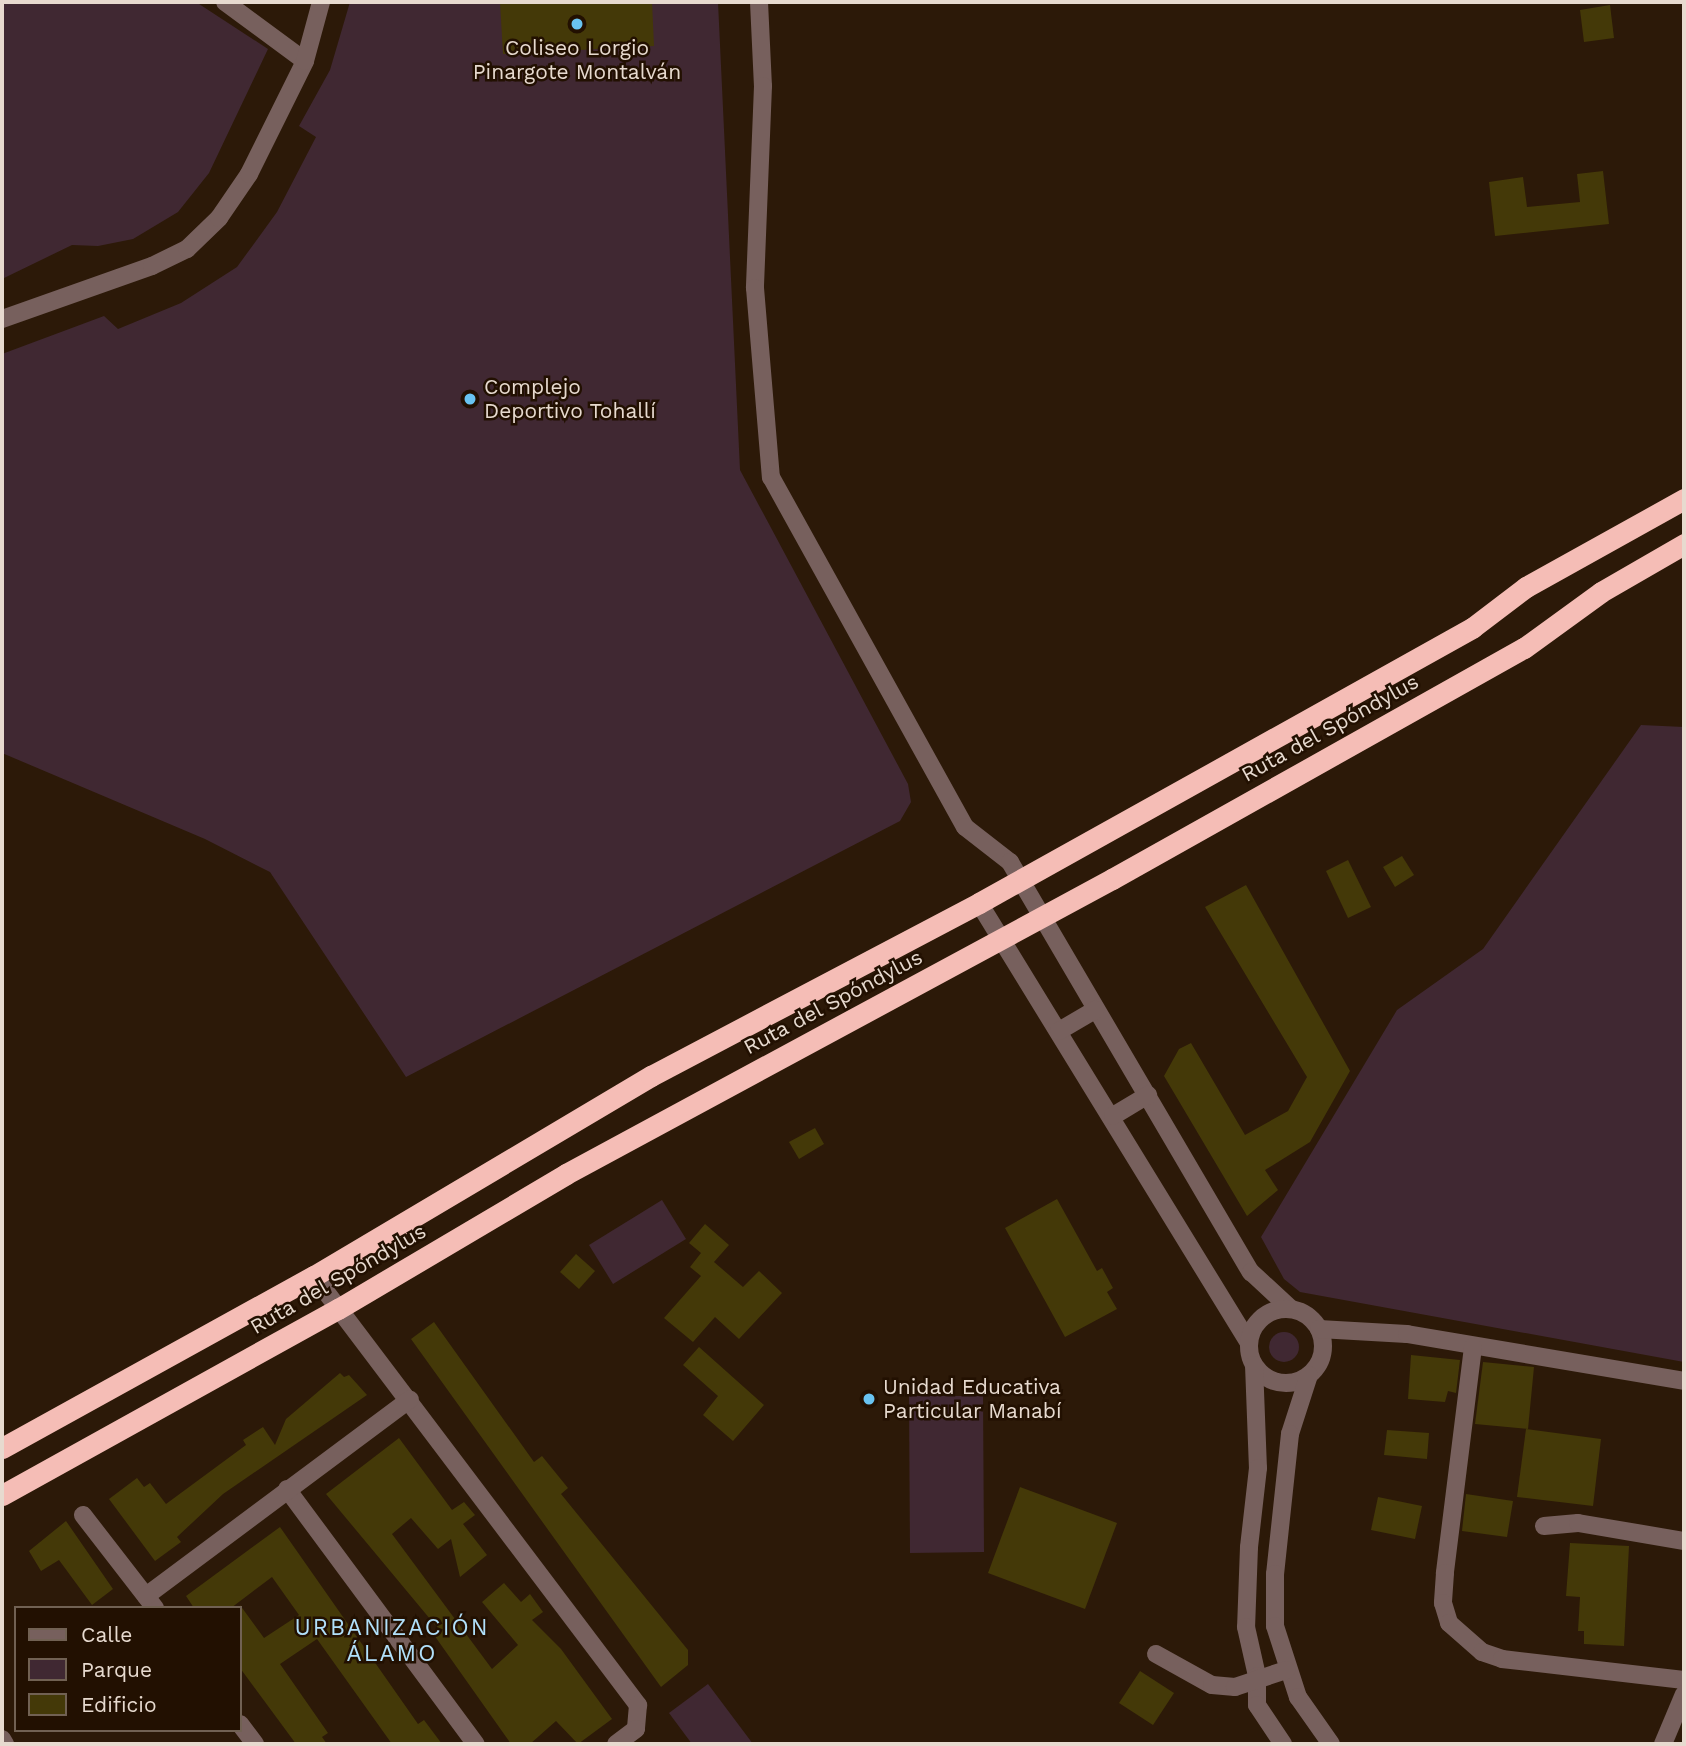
<!DOCTYPE html>
<html>
<head>
<meta charset="utf-8">
<style>
	body { margin:0 }
	#map { position:relative; width:1686px; height:1746px; overflow:hidden; background:#2c1908; font-family:"Work Sans",sans-serif }
	div>[style] { position:absolute }
	.green>* { inset:0; background:#402832 }
	.round { border-radius:50% }
	.building>* { inset:0; background:#443908 }
	.minor>* { height:18px; margin:-9px; padding:0 9px; transform-origin:9px; border-radius:9px; background:#77605d }
	.minor>.ring { margin:-9px; padding:0; box-sizing:content-box; background:none; border:18px solid #77605d; border-radius:50% }
	.highway>* { height:21px; margin:-10.5px; padding:0 10.5px; transform-origin:10.5px; border-radius:10.5px; background:#f5bdb6 }
	.dots>* { width:19px; height:19px; translate:-50% -50%; box-sizing:border-box; border:4px solid #221001; border-radius:50% }
	span { translate:-50% -50%; white-space:nowrap; text-align:center; line-height:1.15; -webkit-text-stroke:5px #221001; paint-order:stroke }
	.poi-label { font-size:21px; color:#e7dacf }
	.left { translate:0 -50%; text-align:left }
	.street-label { font-size:21px; color:#e7dacf }
	.neighbourhood-label { font-size:23px; color:#b1e0fa; letter-spacing:2px }
	.frame { position:absolute; inset:0; border:4px solid #e7dacf; pointer-events:none }
	.legend { position:absolute; left:14px; top:1606px; width:228px; height:126px; box-sizing:border-box; background:#221001; border:2px solid #716153; margin:0; padding:9px 12px; list-style:none; font-size:21px; color:#e7dacf }
	.legend li { display:flex; align-items:center; gap:14px; height:35px }
	.legend b { width:35px; border:2px solid #716153 }
</style>
</head>
<body>
<div id="map">
	<div class="green">
		<div style="clip-path:polygon(2px 2px,196px 2px,268px 49px,209px 173px,178px 212px,133px 239px,98px 246px,72px 245px,2px 279px)"></div>
		<div style="clip-path:polygon(350px 2px,718px 2px,740px 470px,908px 784px,911px 802px,900px 821px,406px 1077px,270px 872px,205px 839px,2px 753px,2px 354px,104px 316px,118px 329px,181px 303px,237px 267px,277px 212px,316px 137px,299px 126px,330px 70px)"></div>
		<div style="clip-path:polygon(1641px 725px,1684px 727px,1684px 1362px,1300px 1292px,1284px 1279px,1261px 1237px,1397px 1010px,1483px 949px)"></div>
		<div style="clip-path:polygon(662px 1200px,686px 1239px,613px 1284px,589px 1245px)"></div>
		<div class="round" style="left:1269px;top:1332px;width:30px;height:30px"></div>
		<div style="clip-path:polygon(909px 1396px,983px 1396px,984px 1552px,910px 1553px)"></div>
		<div style="clip-path:polygon(708px 1684px,753px 1744px,692px 1744px,669px 1713px)"></div>
	</div>
	<div class="building">
		<div style="clip-path:polygon(500px 2px,652px 2px,654px 46px,503px 54px)"></div>
		<div style="clip-path:polygon(1610px 5px,1614px 38px,1584px 42px,1580px 10px)"></div>
		<div style="clip-path:polygon(1603px 171px,1609px 224px,1495px 236px,1489px 182px,1523px 177px,1527px 207px,1580px 202px,1577px 174px)"></div>
		<div style="clip-path:polygon(1402px 856px,1414px 875px,1395px 887px,1383px 867px)"></div>
		<div style="clip-path:polygon(1348px 860px,1371px 907px,1348px 918px,1326px 871px)"></div>
		<div style="clip-path:polygon(1246px 885px,1350px 1071px,1310px 1142px,1265px 1170px,1278px 1190px,1247px 1216px,1164px 1076px,1179px 1049px,1191px 1043px,1245px 1135px,1288px 1111px,1307px 1077px,1205px 907px)"></div>
		<div style="clip-path:polygon(815px 1128px,824px 1144px,799px 1159px,789px 1142px)"></div>
		<div style="clip-path:polygon(1057px 1199px,1097px 1271px,1102px 1268px,1113px 1288px,1107px 1292px,1117px 1309px,1065px 1337px,1005px 1228px)"></div>
		<div style="clip-path:polygon(705px 1224px,729px 1245px,714px 1262px,743px 1287px,759px 1271px,782px 1293px,739px 1339px,715px 1317px,693px 1342px,664px 1318px,701px 1276px,690px 1267px,701px 1253px,689px 1243px)"></div>
		<div style="clip-path:polygon(576px 1254px,595px 1271px,579px 1289px,560px 1272px)"></div>
		<div style="clip-path:polygon(434px 1322px,534px 1462px,542px 1456px,568px 1488px,561px 1494px,688px 1650px,688px 1665px,661px 1687px,411px 1339px)"></div>
		<div style="clip-path:polygon(699px 1347px,764px 1405px,733px 1441px,703px 1415px,718px 1396px,683px 1365px)"></div>
		<div style="clip-path:polygon(1411px 1355px,1460px 1360px,1456px 1393px,1448px 1391px,1445px 1402px,1408px 1399px)"></div>
		<div style="clip-path:polygon(1483px 1362px,1534px 1367px,1528px 1429px,1475px 1424px)"></div>
		<div style="clip-path:polygon(340px 1373px,344px 1377px,349px 1375px,367px 1395px,223px 1494px,177px 1537px,181px 1542px,155px 1561px,109px 1499px,137px 1478px,144px 1487px,150px 1483px,166px 1504px,246px 1445px,243px 1440px,263px 1427px,275px 1445px,286px 1419px)"></div>
		<div style="clip-path:polygon(1526px 1429px,1601px 1439px,1593px 1506px,1517px 1497px)"></div>
		<div style="clip-path:polygon(1387px 1430px,1429px 1433px,1427px 1459px,1384px 1455px)"></div>
		<div style="clip-path:polygon(399px 1438px,452px 1510px,464px 1502px,475px 1515px,463px 1524px,487px 1555px,460px 1577px,451px 1539px,438px 1549px,411px 1518px,392px 1534px,492px 1669px,518px 1645px,482px 1602px,504px 1583px,521px 1602px,530px 1594px,543px 1612px,532px 1620px,561px 1649px,612px 1719px,578px 1744px,556px 1721px,530px 1744px,511px 1744px,434px 1635px,440px 1631px,326px 1494px)"></div>
		<div style="clip-path:polygon(1020px 1487px,1117px 1523px,1085px 1609px,988px 1573px)"></div>
		<div style="clip-path:polygon(1466px 1494px,1513px 1501px,1507px 1537px,1462px 1531px)"></div>
		<div style="clip-path:polygon(1378px 1497px,1422px 1506px,1415px 1539px,1371px 1530px)"></div>
		<div style="clip-path:polygon(66px 1521px,113px 1589px,92px 1605px,59px 1560px,41px 1571px,29px 1551px)"></div>
		<div style="clip-path:polygon(280px 1527px,418px 1724px,424px 1720px,442px 1744px,392px 1744px,317px 1639px,280px 1664px,328px 1733px,322px 1737px,327px 1744px,296px 1744px,240px 1668px,240px 1605px,264px 1638px,299px 1615px,272px 1577px,231px 1608px,194px 1608px,186px 1596px)"></div>
		<div style="clip-path:polygon(1570px 1543px,1629px 1546px,1624px 1646px,1584px 1644px,1584px 1631px,1578px 1631px,1580px 1597px,1566px 1596px)"></div>
		<div style="clip-path:polygon(1140px 1671px,1174px 1693px,1153px 1725px,1119px 1703px)"></div>
	</div>
	<div class="minor">
		<div style="left:225px;top:2px;width:99px;rotate:36.4deg"></div>
		<div style="left:759px;top:2px;width:84px;rotate:87.3deg"></div>
		<div style="left:763px;top:86px;width:202px;rotate:92.3deg"></div>
		<div style="left:755px;top:288px;width:190px;rotate:85.2deg"></div>
		<div style="left:771px;top:477px;width:400px;rotate:61deg"></div>
		<div style="left:965px;top:827px;width:57px;rotate:37.9deg"></div>
		<div style="left:1010px;top:862px;width:476px;rotate:59.6deg"></div>
		<div style="left:1251px;top:1272px;width:54px;rotate:42.8deg"></div>
		<div style="left:2px;top:319px;width:159px;rotate:-19.5deg"></div>
		<div style="left:152px;top:266px;width:39px;rotate:-26deg"></div>
		<div style="left:187px;top:249px;width:45px;rotate:-44.1deg"></div>
		<div style="left:219px;top:218px;width:53px;rotate:-55.7deg"></div>
		<div style="left:249px;top:174px;width:126px;rotate:-63.6deg"></div>
		<div style="left:305px;top:61px;width:61px;rotate:-74.8deg"></div>
		<div style="left:979px;top:903px;width:516px;rotate:58.47deg"></div>
		<div style="left:1059px;top:1031px;width:42px;rotate:-30.3deg"></div>
		<div style="left:1113px;top:1116px;width:41px;rotate:-31deg"></div>
		<div style="left:314px;top:1276px;width:538px;rotate:52.94deg"></div>
		<div style="left:638px;top:1705px;width:24px;rotate:95deg"></div>
		<div style="left:636px;top:1729px;width:25px;rotate:143deg"></div>
		<div class="ring" style="left:1249px;top:1309px;width:56px;height:56px"></div>
		<div style="left:1319px;top:1329px;width:88px;rotate:3.3deg"></div>
		<div style="left:1407px;top:1334px;width:281px;rotate:9.6deg"></div>
		<div style="left:1473px;top:1347px;width:228px;rotate:97.1deg"></div>
		<div style="left:1445px;top:1573px;width:30px;rotate:94deg"></div>
		<div style="left:1443px;top:1603px;width:21px;rotate:73deg"></div>
		<div style="left:1449px;top:1623px;width:44px;rotate:41.3deg"></div>
		<div style="left:1482px;top:1652px;width:21px;rotate:19deg"></div>
		<div style="left:1502px;top:1659px;width:183px;rotate:6.6deg"></div>
		<div style="left:1254px;top:1365px;width:103px;rotate:87.8deg"></div>
		<div style="left:1258px;top:1468px;width:80px;rotate:96.5deg"></div>
		<div style="left:1249px;top:1547px;width:80px;rotate:92.1deg"></div>
		<div style="left:1246px;top:1627px;width:50px;rotate:77.3deg"></div>
		<div style="left:1257px;top:1676px;width:29px;rotate:90deg"></div>
		<div style="left:1257px;top:1705px;width:47px;rotate:56.3deg"></div>
		<div style="left:1309px;top:1375px;width:62px;rotate:107.9deg"></div>
		<div style="left:1290px;top:1434px;width:141px;rotate:96.1deg"></div>
		<div style="left:1275px;top:1574px;width:52px;rotate:90deg"></div>
		<div style="left:1275px;top:1626px;width:75px;rotate:72.1deg"></div>
		<div style="left:1298px;top:1697px;width:57px;rotate:54.9deg"></div>
		<div style="left:287px;top:1489px;width:317px;rotate:53.5deg"></div>
		<div style="left:83px;top:1515px;width:118px;rotate:52.3deg"></div>
		<div style="left:1544px;top:1526px;width:34px;rotate:-5deg"></div>
		<div style="left:1578px;top:1523px;width:108px;rotate:9.6deg"></div>
		<div style="left:146px;top:1596px;width:329px;rotate:-36.7deg"></div>
		<div style="left:1156px;top:1654px;width:64px;rotate:29deg"></div>
		<div style="left:1212px;top:1685px;width:23px;rotate:5deg"></div>
		<div style="left:1235px;top:1687px;width:54px;rotate:-18.4deg"></div>
		<div style="left:240px;top:1724px;width:25px;rotate:53deg"></div>
		<div style="left:2px;top:1739px;width:6px;rotate:59deg"></div>
		<div style="left:1663px;top:1744px;width:54px;rotate:-67.2deg"></div>
	</div>
	<div class="highway">
		<div style="left:2px;top:1448px;width:356px;rotate:-28.9deg"></div>
		<div style="left:314px;top:1276px;width:392px;rotate:-30.7deg"></div>
		<div style="left:651px;top:1076px;width:371px;rotate:-27.8deg"></div>
		<div style="left:979px;top:903px;width:565px;rotate:-29.15deg"></div>
		<div style="left:1472px;top:628px;width:68px;rotate:-37.2deg"></div>
		<div style="left:1526px;top:587px;width:181px;rotate:-29.1deg"></div>
		<div style="left:2px;top:1495px;width:384px;rotate:-29deg"></div>
		<div style="left:338px;top:1309px;width:265px;rotate:-30.6deg"></div>
		<div style="left:566px;top:1174px;width:621px;rotate:-28.38deg"></div>
		<div style="left:1112px;top:879px;width:472px;rotate:-29.3deg"></div>
		<div style="left:1524px;top:648px;width:95px;rotate:-36deg"></div>
		<div style="left:1601px;top:592px;width:96px;rotate:-30deg"></div>
	</div>
	<div class="dots">
		<div style="left:577px;top:24px;background:#69c3f1"></div>
		<div style="left:470px;top:399px;background:#69c3f1"></div>
		<div style="left:869px;top:1399px;background:#69c3f1"></div>
	</div>
	<div class="poi-label">
		<span style="left:577px;top:60px">Coliseo Lorgio<br>Pinargote Montalván</span>
		<span class="left" style="left:484px;top:399px">Complejo<br>Deportivo Tohallí</span>
		<span class="left" style="left:883px;top:1399px">Unidad Educativa<br>Particular Manabí</span>
	</div>
	<div class="street-label">
		<span style="left:1330px;top:728px;rotate:-29deg">Ruta del Spóndylus</span>
		<span style="left:833px;top:1002px;rotate:-28deg">Ruta del Spóndylus</span>
		<span style="left:338px;top:1279px;rotate:-30deg">Ruta del Spóndylus</span>
	</div>
	<div class="neighbourhood-label">
		<span style="left:392px;top:1641px">URBANIZACIÓN<br>ÁLAMO</span>
	</div>
	<div class="frame"></div>
	<ul class="legend">
	<li><b style="height:9px;background:#77605d"></b>Calle</li>
	<li><b style="height:19px;background:#402832"></b>Parque</li>
	<li><b style="height:19px;background:#443908"></b>Edificio</li>
	</ul>
</div>
</body>
</html>
